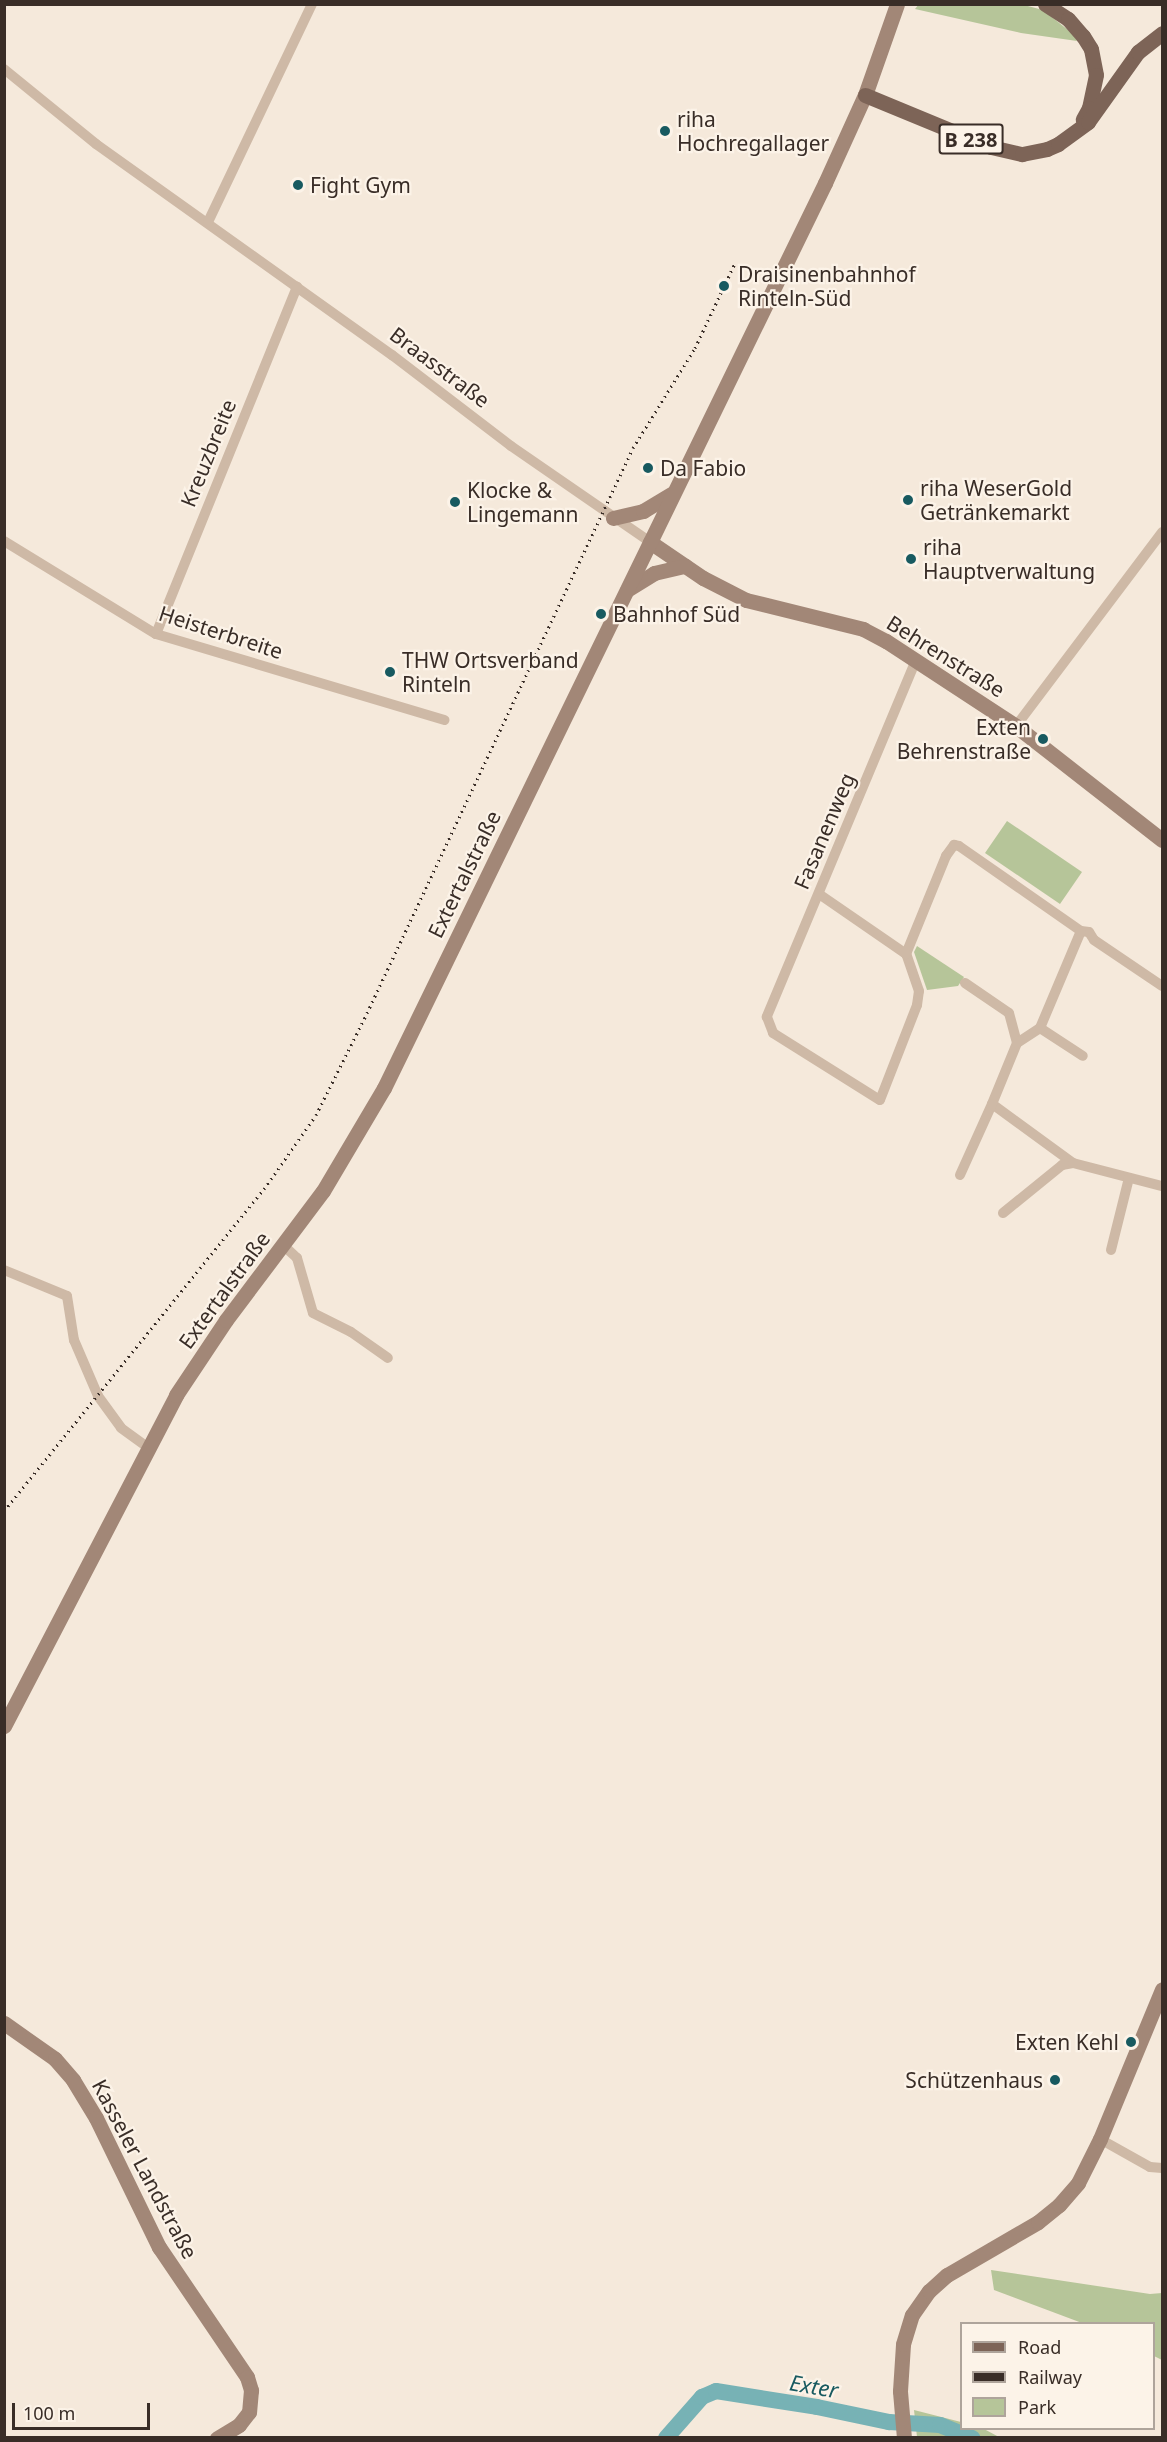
<!DOCTYPE html>
<html>
<head>
<meta charset="utf-8">
<style>
	body { margin:0 }
	#map { position:relative; width:1167px; height:2442px; overflow:hidden; background:#f5e9db; font-family:"Noto Sans",sans-serif }
	div>[style] { position:absolute }
	.green>* { inset:0; background:#b6c599 }
	.river>* { height:16px; margin:-8px; padding:0 8px; transform-origin:8px; border-radius:8px; background:#77b2b5 }
	.street>* { height:10px; margin:-5px; padding:0 5px; transform-origin:5px; border-radius:5px; background:#ceb9a6 }
	.secondary>* { height:15px; margin:-7.5px; padding:0 7.5px; transform-origin:7.5px; border-radius:7.5px; background:#a28777 }
	.primary>* { height:15px; margin:-7.5px; padding:0 7.5px; transform-origin:7.5px; border-radius:7.5px; background:#7d6457 }
	.rail>* { height:3px; margin-top:-1.5px; transform-origin:0; background:repeating-linear-gradient(90deg,#392d27 0 1.5px,transparent 0 6px) }
	.dots>* { width:16px; height:16px; translate:-50% -50%; box-sizing:border-box; border:3px solid #fcf3e8; border-radius:50% }
	span { translate:-50% -50%; white-space:nowrap; text-align:center; line-height:1.15; -webkit-text-stroke:4.5px #fcf3e8; paint-order:stroke }
	.shield-label span { padding:2px 4px; background:#fcf3e8; border:2px solid; border-radius:4px; -webkit-text-stroke-width:0 }
	.shield-label { font-size:20px; color:#392d27; font-weight:700 }
	.poi-label { font-size:21px; color:#392d27 }
	.left { translate:0 -50%; text-align:left }
	.right { translate:-100% -50%; text-align:right }
	.street-label { font-size:21px; color:#392d27 }
	.water-label { font-size:22px; color:#185a60; font-style:italic }
	.frame { position:absolute; inset:0; border:6px solid #392d27; pointer-events:none }
	.legend { position:absolute; left:960px; top:2322px; width:195px; height:108px; box-sizing:border-box; background:#fcf3e8; border:2px solid #aea49b; margin:0; padding:8px 10px; list-style:none; font-size:18px; color:#392d27 }
	.legend li { display:flex; align-items:center; gap:12px; height:30px }
	.legend b { width:30px; border:2px solid #aea49b }
	.scale { position:absolute; left:12px; top:2403px; width:138px; height:27px; box-sizing:border-box; border:3px solid #392d27; border-top:0; padding-left:8px; font-size:18px; line-height:21px; white-space:nowrap; color:#392d27; -webkit-text-stroke:4px #fcf3e8; paint-order:stroke }
</style>
</head>
<body>
<div id="map">
	<div class="green">
		<div style="clip-path:polygon(919px 4px,1024px 5px,1043px 10px,1073px 34px,1077px 41px,1021px 33px,915px 9px)"></div>
		<div style="clip-path:polygon(1007px 821px,1082px 872px,1060px 904px,985px 853px)"></div>
		<div style="clip-path:polygon(917px 946px,964px 977px,958px 986px,927px 990px,914px 952px)"></div>
		<div style="clip-path:polygon(991px 2270px,1150px 2294px,1162px 2293px,1162px 2360px,1154px 2356px,1154px 2324px,1082px 2323px,994px 2290px)"></div>
		<div style="clip-path:polygon(914px 2410px,961px 2422px,962px 2428px,984px 2429px,999px 2437px,917px 2437px)"></div>
	</div>
	<div class="river">
		<div style="left:666px;top:2438px;width:55px;rotate:-48.7deg"></div>
		<div style="left:702px;top:2397px;width:15px;rotate:-23deg"></div>
		<div style="left:716px;top:2391px;width:102px;rotate:9deg"></div>
		<div style="left:817px;top:2407px;width:74px;rotate:11.8deg"></div>
		<div style="left:889px;top:2422px;width:51px;rotate:3.4deg"></div>
		<div style="left:940px;top:2425px;width:35px;rotate:22deg"></div>
	</div>
	<div class="street">
		<div style="left:4px;top:69px;width:119px;rotate:39.2deg"></div>
		<div style="left:96px;top:144px;width:364px;rotate:35.5deg"></div>
		<div style="left:392px;top:355px;width:150px;rotate:37.4deg"></div>
		<div style="left:511px;top:446px;width:169px;rotate:34.6deg"></div>
		<div style="left:208px;top:222px;width:242px;rotate:-64.5deg"></div>
		<div style="left:4px;top:541px;width:178px;rotate:31.5deg"></div>
		<div style="left:156px;top:634px;width:301px;rotate:16.6deg"></div>
		<div style="left:156px;top:634px;width:375px;rotate:-67.9deg"></div>
		<div style="left:916px;top:660px;width:387px;rotate:112.7deg"></div>
		<div style="left:767px;top:1017px;width:17px;rotate:69deg"></div>
		<div style="left:773px;top:1033px;width:126px;rotate:32.1deg"></div>
		<div style="left:880px;top:1100px;width:102px;rotate:-68.7deg"></div>
		<div style="left:917px;top:1005px;width:14px;rotate:-82deg"></div>
		<div style="left:919px;top:991px;width:39px;rotate:-109deg"></div>
		<div style="left:906px;top:954px;width:106px;rotate:-67.8deg"></div>
		<div style="left:946px;top:856px;width:14px;rotate:-54deg"></div>
		<div style="left:954px;top:845px;width:5px;rotate:11deg"></div>
		<div style="left:959px;top:846px;width:149px;rotate:34.9deg"></div>
		<div style="left:1081px;top:931px;width:8px;rotate:7deg"></div>
		<div style="left:1089px;top:932px;width:9px;rotate:58deg"></div>
		<div style="left:1094px;top:940px;width:82px;rotate:34.1deg"></div>
		<div style="left:1016px;top:726px;width:243px;rotate:-53deg"></div>
		<div style="left:819px;top:894px;width:106px;rotate:34.6deg"></div>
		<div style="left:965px;top:983px;width:53px;rotate:34.3deg"></div>
		<div style="left:1009px;top:1013px;width:31px;rotate:75deg"></div>
		<div style="left:1040px;top:1028px;width:51px;rotate:33.1deg"></div>
		<div style="left:1073px;top:1163px;width:100px;rotate:-143.9deg"></div>
		<div style="left:992px;top:1104px;width:66px;rotate:-67.7deg"></div>
		<div style="left:1017px;top:1043px;width:27px;rotate:-33deg"></div>
		<div style="left:1040px;top:1028px;width:105px;rotate:-67.1deg"></div>
		<div style="left:960px;top:1175px;width:78px;rotate:-65.7deg"></div>
		<div style="left:1003px;top:1213px;width:76px;rotate:-39.1deg"></div>
		<div style="left:1062px;top:1165px;width:11px;rotate:-10deg"></div>
		<div style="left:1073px;top:1163px;width:92px;rotate:14.5deg"></div>
		<div style="left:283px;top:1245px;width:19px;rotate:43deg"></div>
		<div style="left:297px;top:1258px;width:57px;rotate:73.8deg"></div>
		<div style="left:313px;top:1313px;width:42px;rotate:26.6deg"></div>
		<div style="left:351px;top:1332px;width:45px;rotate:35.1deg"></div>
		<div style="left:1111px;top:1250px;width:74px;rotate:-76deg"></div>
		<div style="left:4px;top:1270px;width:68px;rotate:22.4deg"></div>
		<div style="left:67px;top:1296px;width:45px;rotate:81deg"></div>
		<div style="left:74px;top:1340px;width:61px;rotate:66.8deg"></div>
		<div style="left:98px;top:1396px;width:39px;rotate:54deg"></div>
		<div style="left:121px;top:1428px;width:32px;rotate:36deg"></div>
		<div style="left:1100px;top:2139px;width:57px;rotate:29.2deg"></div>
		<div style="left:1150px;top:2167px;width:12px;rotate:5deg"></div>
	</div>
	<div class="secondary">
		<div style="left:613px;top:518px;width:31px;rotate:-13deg"></div>
		<div style="left:643px;top:511px;width:33px;rotate:-31deg"></div>
		<div style="left:650px;top:542px;width:64px;rotate:34.2deg"></div>
		<div style="left:703px;top:578px;width:48px;rotate:27.1deg"></div>
		<div style="left:746px;top:600px;width:121px;rotate:13.9deg"></div>
		<div style="left:863px;top:629px;width:26px;rotate:28deg"></div>
		<div style="left:886px;top:641px;width:155px;rotate:33.2deg"></div>
		<div style="left:1016px;top:726px;width:185px;rotate:38deg"></div>
		<div style="left:627px;top:590px;width:32px;rotate:-32deg"></div>
		<div style="left:654px;top:573px;width:32px;rotate:-13deg"></div>
		<div style="left:4px;top:1726px;width:373px;rotate:-62.5deg"></div>
		<div style="left:176px;top:1395px;width:90px;rotate:-56.3deg"></div>
		<div style="left:226px;top:1320px;width:161px;rotate:-53.1deg"></div>
		<div style="left:323px;top:1191px;width:120px;rotate:-59.4deg"></div>
		<div style="left:384px;top:1088px;width:1007px;rotate:-64.02deg"></div>
		<div style="left:825px;top:183px;width:97px;rotate:-65.6deg"></div>
		<div style="left:865px;top:95px;width:96px;rotate:-70.6deg"></div>
		<div style="left:4px;top:2023px;width:62px;rotate:35.2deg"></div>
		<div style="left:55px;top:2059px;width:28px;rotate:49deg"></div>
		<div style="left:73px;top:2080px;width:44px;rotate:58.8deg"></div>
		<div style="left:96px;top:2118px;width:144px;rotate:64deg"></div>
		<div style="left:159px;top:2247px;width:157px;rotate:55.9deg"></div>
		<div style="left:247px;top:2377px;width:14px;rotate:73deg"></div>
		<div style="left:251px;top:2390px;width:22px;rotate:95deg"></div>
		<div style="left:249px;top:2412px;width:16px;rotate:128deg"></div>
		<div style="left:239px;top:2425px;width:26px;rotate:149deg"></div>
		<div style="left:904px;top:2438px;width:47px;rotate:-94.9deg"></div>
		<div style="left:900px;top:2391px;width:47px;rotate:-86.3deg"></div>
		<div style="left:903px;top:2344px;width:30px;rotate:-73deg"></div>
		<div style="left:912px;top:2315px;width:29px;rotate:-55deg"></div>
		<div style="left:929px;top:2291px;width:24px;rotate:-42deg"></div>
		<div style="left:947px;top:2275px;width:105px;rotate:-30.2deg"></div>
		<div style="left:1038px;top:2222px;width:27px;rotate:-39deg"></div>
		<div style="left:1059px;top:2205px;width:29px;rotate:-49deg"></div>
		<div style="left:1078px;top:2183px;width:49px;rotate:-63.4deg"></div>
		<div style="left:1100px;top:2139px;width:162px;rotate:-67.5deg"></div>
	</div>
	<div class="primary">
		<div style="left:1045px;top:4px;width:27px;rotate:33deg"></div>
		<div style="left:1068px;top:19px;width:23px;rotate:49deg"></div>
		<div style="left:1083px;top:36px;width:15px;rotate:58deg"></div>
		<div style="left:1091px;top:49px;width:26px;rotate:79deg"></div>
		<div style="left:1096px;top:75px;width:34px;rotate:102deg"></div>
		<div style="left:1089px;top:108px;width:13px;rotate:119deg"></div>
		<div style="left:865px;top:95px;width:136px;rotate:22.4deg"></div>
		<div style="left:991px;top:147px;width:32px;rotate:13deg"></div>
		<div style="left:1022px;top:154px;width:25px;rotate:-11deg"></div>
		<div style="left:1047px;top:149px;width:12px;rotate:-24deg"></div>
		<div style="left:1058px;top:144px;width:37px;rotate:-36deg"></div>
		<div style="left:1088px;top:122px;width:86px;rotate:-54.5deg"></div>
		<div style="left:1138px;top:52px;width:31px;rotate:-38deg"></div>
	</div>
	<div class="rail">
		<div style="left:4px;top:1511px;width:414px;rotate:-51.1deg"></div>
		<div style="left:264px;top:1189px;width:90px;rotate:-54.9deg"></div>
		<div style="left:316px;top:1115px;width:114px;rotate:-63.4deg"></div>
		<div style="left:367px;top:1013px;width:624px;rotate:-64.79deg"></div>
		<div style="left:633px;top:448px;width:118px;rotate:-58.2deg"></div>
		<div style="left:695px;top:348px;width:92px;rotate:-64.8deg"></div>
	</div>
	<div class="dots">
		<div style="left:665px;top:131px;background:#185a60"></div>
		<div style="left:298px;top:185px;background:#185a60"></div>
		<div style="left:724px;top:286px;background:#185a60"></div>
		<div style="left:648px;top:468px;background:#185a60"></div>
		<div style="left:908px;top:500px;background:#185a60"></div>
		<div style="left:455px;top:502px;background:#185a60"></div>
		<div style="left:911px;top:559px;background:#185a60"></div>
		<div style="left:601px;top:614px;background:#185a60"></div>
		<div style="left:390px;top:672px;background:#185a60"></div>
		<div style="left:1043px;top:739px;background:#185a60"></div>
		<div style="left:1131px;top:2042px;background:#185a60"></div>
		<div style="left:1055px;top:2080px;background:#185a60"></div>
	</div>
	<div class="shield-label">
		<span style="left:971px;top:139px">B 238</span>
	</div>
	<div class="poi-label">
		<span class="left" style="left:677px;top:131px">riha<br>Hochregallager</span>
		<span class="left" style="left:310px;top:185px">Fight Gym</span>
		<span class="left" style="left:738px;top:286px">Draisinenbahnhof<br>Rinteln-Süd</span>
		<span class="left" style="left:660px;top:468px">Da Fabio</span>
		<span class="left" style="left:920px;top:500px">riha WeserGold<br>Getränkemarkt</span>
		<span class="left" style="left:467px;top:502px">Klocke &amp;<br>Lingemann</span>
		<span class="left" style="left:923px;top:559px">riha<br>Hauptverwaltung</span>
		<span class="left" style="left:613px;top:614px">Bahnhof Süd</span>
		<span class="left" style="left:402px;top:672px">THW Ortsverband<br>Rinteln</span>
		<span class="right" style="left:1031px;top:739px">Exten<br>Behrenstraße</span>
		<span class="right" style="left:1119px;top:2042px">Exten Kehl</span>
		<span class="right" style="left:1043px;top:2080px">Schützenhaus</span>
	</div>
	<div class="street-label">
		<span style="left:440px;top:367px;rotate:37deg">Braasstraße</span>
		<span style="left:208px;top:453px;rotate:-68deg">Kreuzbreite</span>
		<span style="left:221px;top:632px;rotate:18deg">Heisterbreite</span>
		<span style="left:946px;top:656px;rotate:32deg">Behrenstraße</span>
		<span style="left:824px;top:831px;rotate:-67deg">Fasanenweg</span>
		<span style="left:464px;top:874px;rotate:-64deg">Extertalstraße</span>
		<span style="left:224px;top:1290px;rotate:-54deg">Extertalstraße</span>
		<span style="left:145px;top:2169px;rotate:62deg">Kasseler Landstraße</span>
	</div>
	<div class="water-label">
		<span style="left:814px;top:2386px;rotate:10deg">Exter</span>
	</div>
	<div class="frame"></div>
	<ul class="legend">
	<li><b style="height:8px;background:#7d6457"></b>Road</li>
	<li><b style="height:8px;background:#392d27"></b>Railway</li>
	<li><b style="height:16px;background:#b6c599"></b>Park</li>
	</ul>
	<div class="scale">100 m</div>
</div>
</body>
</html>
